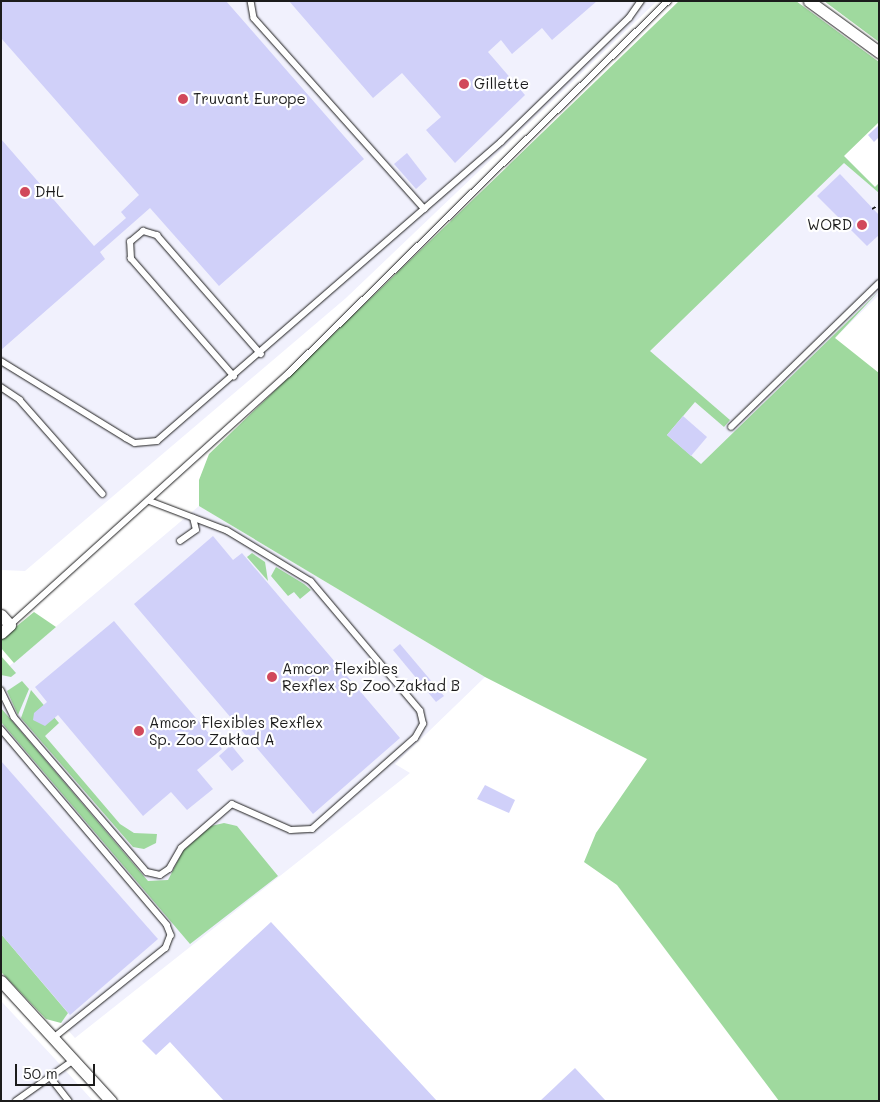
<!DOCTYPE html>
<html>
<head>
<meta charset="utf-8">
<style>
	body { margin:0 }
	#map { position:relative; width:880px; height:1102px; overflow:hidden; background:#fff; font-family:Mali,sans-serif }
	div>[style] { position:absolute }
	.built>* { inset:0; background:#f1f1fd }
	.green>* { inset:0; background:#9fd99e }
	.building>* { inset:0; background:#d0d0f9 }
	.path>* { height:2px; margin-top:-1px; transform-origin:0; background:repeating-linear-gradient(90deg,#1c1c1c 0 4px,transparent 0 8px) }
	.roads { filter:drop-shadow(0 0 1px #1c1c1c) drop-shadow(0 0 1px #1c1c1c) }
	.service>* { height:5.5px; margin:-2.75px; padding:0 2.75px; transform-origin:2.75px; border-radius:2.75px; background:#fff }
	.minor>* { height:11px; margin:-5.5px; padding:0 5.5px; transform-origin:5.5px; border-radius:5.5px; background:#fff }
	.dots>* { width:14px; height:14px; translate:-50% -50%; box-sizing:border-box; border:2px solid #fff; border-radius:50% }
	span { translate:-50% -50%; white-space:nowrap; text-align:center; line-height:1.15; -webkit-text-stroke:4.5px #fff; paint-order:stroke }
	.poi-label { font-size:15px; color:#1c1c1c }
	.left { translate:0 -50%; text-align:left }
	.right { translate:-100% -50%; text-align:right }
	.frame { position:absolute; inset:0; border:2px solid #1c1c1c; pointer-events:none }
	.scale { position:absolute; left:15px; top:1064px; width:80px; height:22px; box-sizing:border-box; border:2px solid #1c1c1c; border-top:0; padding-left:6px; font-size:15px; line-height:18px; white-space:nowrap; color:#1c1c1c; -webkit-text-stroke:4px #fff; paint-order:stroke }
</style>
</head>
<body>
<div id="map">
	<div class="built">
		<div style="clip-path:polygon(1px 1px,657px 1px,346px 298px,25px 571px,1px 570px)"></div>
		<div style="clip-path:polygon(844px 156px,875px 187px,879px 183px,879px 295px,692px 477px,597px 396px)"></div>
		<div style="clip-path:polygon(199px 506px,485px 677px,395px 764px,410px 773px,75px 1038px,1px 957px,1px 673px)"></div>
		<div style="clip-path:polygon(1px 1001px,55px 1059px,93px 1101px,1px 1101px)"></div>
	</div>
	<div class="green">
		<div style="clip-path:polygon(679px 1px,796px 1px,879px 62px,879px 122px,844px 156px,875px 187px,879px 183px,879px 193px,844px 163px,650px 351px,730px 420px,724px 427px,695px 402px,667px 435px,701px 464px,879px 291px,835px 338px,879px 373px,879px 1101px,779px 1101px,617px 885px,584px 862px,596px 833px,647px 759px,485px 677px,199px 506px,199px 480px,209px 454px)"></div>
		<div style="clip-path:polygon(824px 1px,879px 1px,879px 42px)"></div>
		<div style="clip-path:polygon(252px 553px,265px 562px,268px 581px,247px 557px)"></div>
		<div style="clip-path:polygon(276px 567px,304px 584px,311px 590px,300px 599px,294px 592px,288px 596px,271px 576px)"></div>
		<div style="clip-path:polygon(34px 612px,56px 627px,14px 663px,1px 648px,1px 639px)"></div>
		<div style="clip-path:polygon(1px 656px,16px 673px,11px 677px,1px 675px)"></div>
		<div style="clip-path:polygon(22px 681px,29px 689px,18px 715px,7px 691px)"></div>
		<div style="clip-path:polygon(31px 690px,59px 723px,45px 736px,120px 824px,134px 833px,157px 834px,156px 843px,144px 849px,133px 847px,21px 718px)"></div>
		<div style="clip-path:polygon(1px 708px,148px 881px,168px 880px,183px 851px,211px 826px,224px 823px,237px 826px,278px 876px,190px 944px,1px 722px)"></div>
		<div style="clip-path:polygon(1px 934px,68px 1013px,61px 1023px,46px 1019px,1px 972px)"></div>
	</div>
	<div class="building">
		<div style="clip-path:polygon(1px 1px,226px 1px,364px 159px,219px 286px,150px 208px,100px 252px,105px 259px,1px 350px,1px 139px,94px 246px,126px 218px,121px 212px,139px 195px,1px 38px)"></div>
		<div style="clip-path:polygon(289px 1px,597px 1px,552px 40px,542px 28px,512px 54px,501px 40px,488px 52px,525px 95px,455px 163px,426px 130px,441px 117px,402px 73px,373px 98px)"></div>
		<div style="clip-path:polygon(879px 125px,879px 137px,874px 142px,868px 135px)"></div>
		<div style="clip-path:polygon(407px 153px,427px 179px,416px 189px,394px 164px)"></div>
		<div style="clip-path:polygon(840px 174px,879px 215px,879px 235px,867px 246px,817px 196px)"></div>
		<div style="clip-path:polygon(683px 416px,707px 437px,691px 456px,667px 435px)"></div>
		<div style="clip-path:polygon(213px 536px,233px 560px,242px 553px,400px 738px,313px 814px,134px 604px)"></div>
		<div style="clip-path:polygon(114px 621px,222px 749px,197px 770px,213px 789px,187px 810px,171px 792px,143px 816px,58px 715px,45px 726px,33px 720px,34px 713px,47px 702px,35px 687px)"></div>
		<div style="clip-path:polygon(400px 644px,444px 696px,436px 702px,393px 650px)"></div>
		<div style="clip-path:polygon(231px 745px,244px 761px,232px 771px,219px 756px)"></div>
		<div style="clip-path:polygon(1px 761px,158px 939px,70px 1015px,1px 934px)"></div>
		<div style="clip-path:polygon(485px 785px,515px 800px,509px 813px,477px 799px)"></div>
		<div style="clip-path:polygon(271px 922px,437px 1101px,224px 1101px,170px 1042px,156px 1055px,142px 1041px)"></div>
		<div style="clip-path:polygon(575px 1068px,606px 1101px,540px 1101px)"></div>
	</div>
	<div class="path">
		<div style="left:872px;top:209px;width:8px;rotate:-30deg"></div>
	</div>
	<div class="roads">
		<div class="service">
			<div style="left:251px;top:1px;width:17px;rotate:80deg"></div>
			<div style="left:254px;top:18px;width:256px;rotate:48.2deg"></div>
			<div style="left:1px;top:361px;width:147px;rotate:31.6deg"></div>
			<div style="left:126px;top:438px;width:10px;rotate:29deg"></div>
			<div style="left:135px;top:443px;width:22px;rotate:-5deg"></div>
			<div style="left:157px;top:441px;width:456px;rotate:-41deg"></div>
			<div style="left:501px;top:142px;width:178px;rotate:-44.1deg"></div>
			<div style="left:629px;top:18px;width:21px;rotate:-55deg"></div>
			<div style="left:234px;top:377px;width:157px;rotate:-131.1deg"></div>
			<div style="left:131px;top:259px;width:17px;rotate:-93deg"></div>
			<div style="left:130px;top:242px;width:17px;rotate:-40deg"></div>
			<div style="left:143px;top:231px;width:15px;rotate:16deg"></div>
			<div style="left:157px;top:235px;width:158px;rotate:48.8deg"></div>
			<div style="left:1px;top:387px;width:23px;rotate:34deg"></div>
			<div style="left:20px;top:400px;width:125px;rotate:48.6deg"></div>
			<div style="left:731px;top:427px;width:206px;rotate:-44.2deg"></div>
			<div style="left:180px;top:541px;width:19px;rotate:-35deg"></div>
			<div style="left:196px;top:530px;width:12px;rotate:-104deg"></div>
			<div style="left:10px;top:625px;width:375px;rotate:-42.1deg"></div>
			<div style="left:288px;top:374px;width:532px;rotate:-44.47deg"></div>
			<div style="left:1px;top:690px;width:30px;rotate:64deg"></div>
			<div style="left:14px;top:717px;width:204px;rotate:49.4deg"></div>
			<div style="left:147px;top:872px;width:13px;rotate:13deg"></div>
			<div style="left:160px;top:875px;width:11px;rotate:-34deg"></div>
			<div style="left:169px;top:869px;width:24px;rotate:-60deg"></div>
			<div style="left:181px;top:848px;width:67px;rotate:-40.8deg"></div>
			<div style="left:232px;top:804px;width:64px;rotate:23.8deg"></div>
			<div style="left:291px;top:830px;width:21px;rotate:-3deg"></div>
			<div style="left:312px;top:829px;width:137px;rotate:-41.5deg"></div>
			<div style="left:415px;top:738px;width:16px;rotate:-60deg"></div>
			<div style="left:423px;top:724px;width:13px;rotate:-103deg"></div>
			<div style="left:420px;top:711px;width:169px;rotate:-130.2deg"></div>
			<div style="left:311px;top:582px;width:98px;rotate:-148.7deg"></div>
			<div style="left:227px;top:531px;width:81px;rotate:-159.1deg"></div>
			<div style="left:1px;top:729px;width:257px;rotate:49.7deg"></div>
			<div style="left:167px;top:925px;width:11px;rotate:68deg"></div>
			<div style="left:171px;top:935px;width:14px;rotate:111deg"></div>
			<div style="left:166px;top:948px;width:144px;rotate:141.2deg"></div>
			<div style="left:51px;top:1078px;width:29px;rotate:52deg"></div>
			<div style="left:16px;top:1101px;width:71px;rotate:-35.3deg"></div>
		</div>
		<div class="minor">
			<div style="left:809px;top:1px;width:87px;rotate:36.1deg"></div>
			<div style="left:1px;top:615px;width:13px;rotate:48deg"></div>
			<div style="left:10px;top:625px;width:12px;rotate:138deg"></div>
			<div style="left:1px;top:981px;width:163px;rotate:47.5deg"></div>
		</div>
	</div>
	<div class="dots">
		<div style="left:464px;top:84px;background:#d1495b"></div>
		<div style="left:183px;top:99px;background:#d1495b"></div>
		<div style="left:25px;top:192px;background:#d1495b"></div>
		<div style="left:862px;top:225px;background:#d1495b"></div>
		<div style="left:272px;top:677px;background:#d1495b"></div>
		<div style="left:139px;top:731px;background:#d1495b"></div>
	</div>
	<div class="poi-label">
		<span class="left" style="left:474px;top:84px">Gillette</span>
		<span class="left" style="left:193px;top:99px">Truvant Europe</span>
		<span class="left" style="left:35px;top:192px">DHL</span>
		<span class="right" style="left:852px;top:225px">WORD</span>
		<span class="left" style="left:282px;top:677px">Amcor Flexibles<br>Rexflex Sp Zoo Zakład B</span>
		<span class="left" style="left:149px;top:731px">Amcor Flexibles Rexflex<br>Sp. Zoo Zakład A</span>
	</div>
	<div class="frame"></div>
	<div class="scale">50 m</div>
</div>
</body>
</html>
